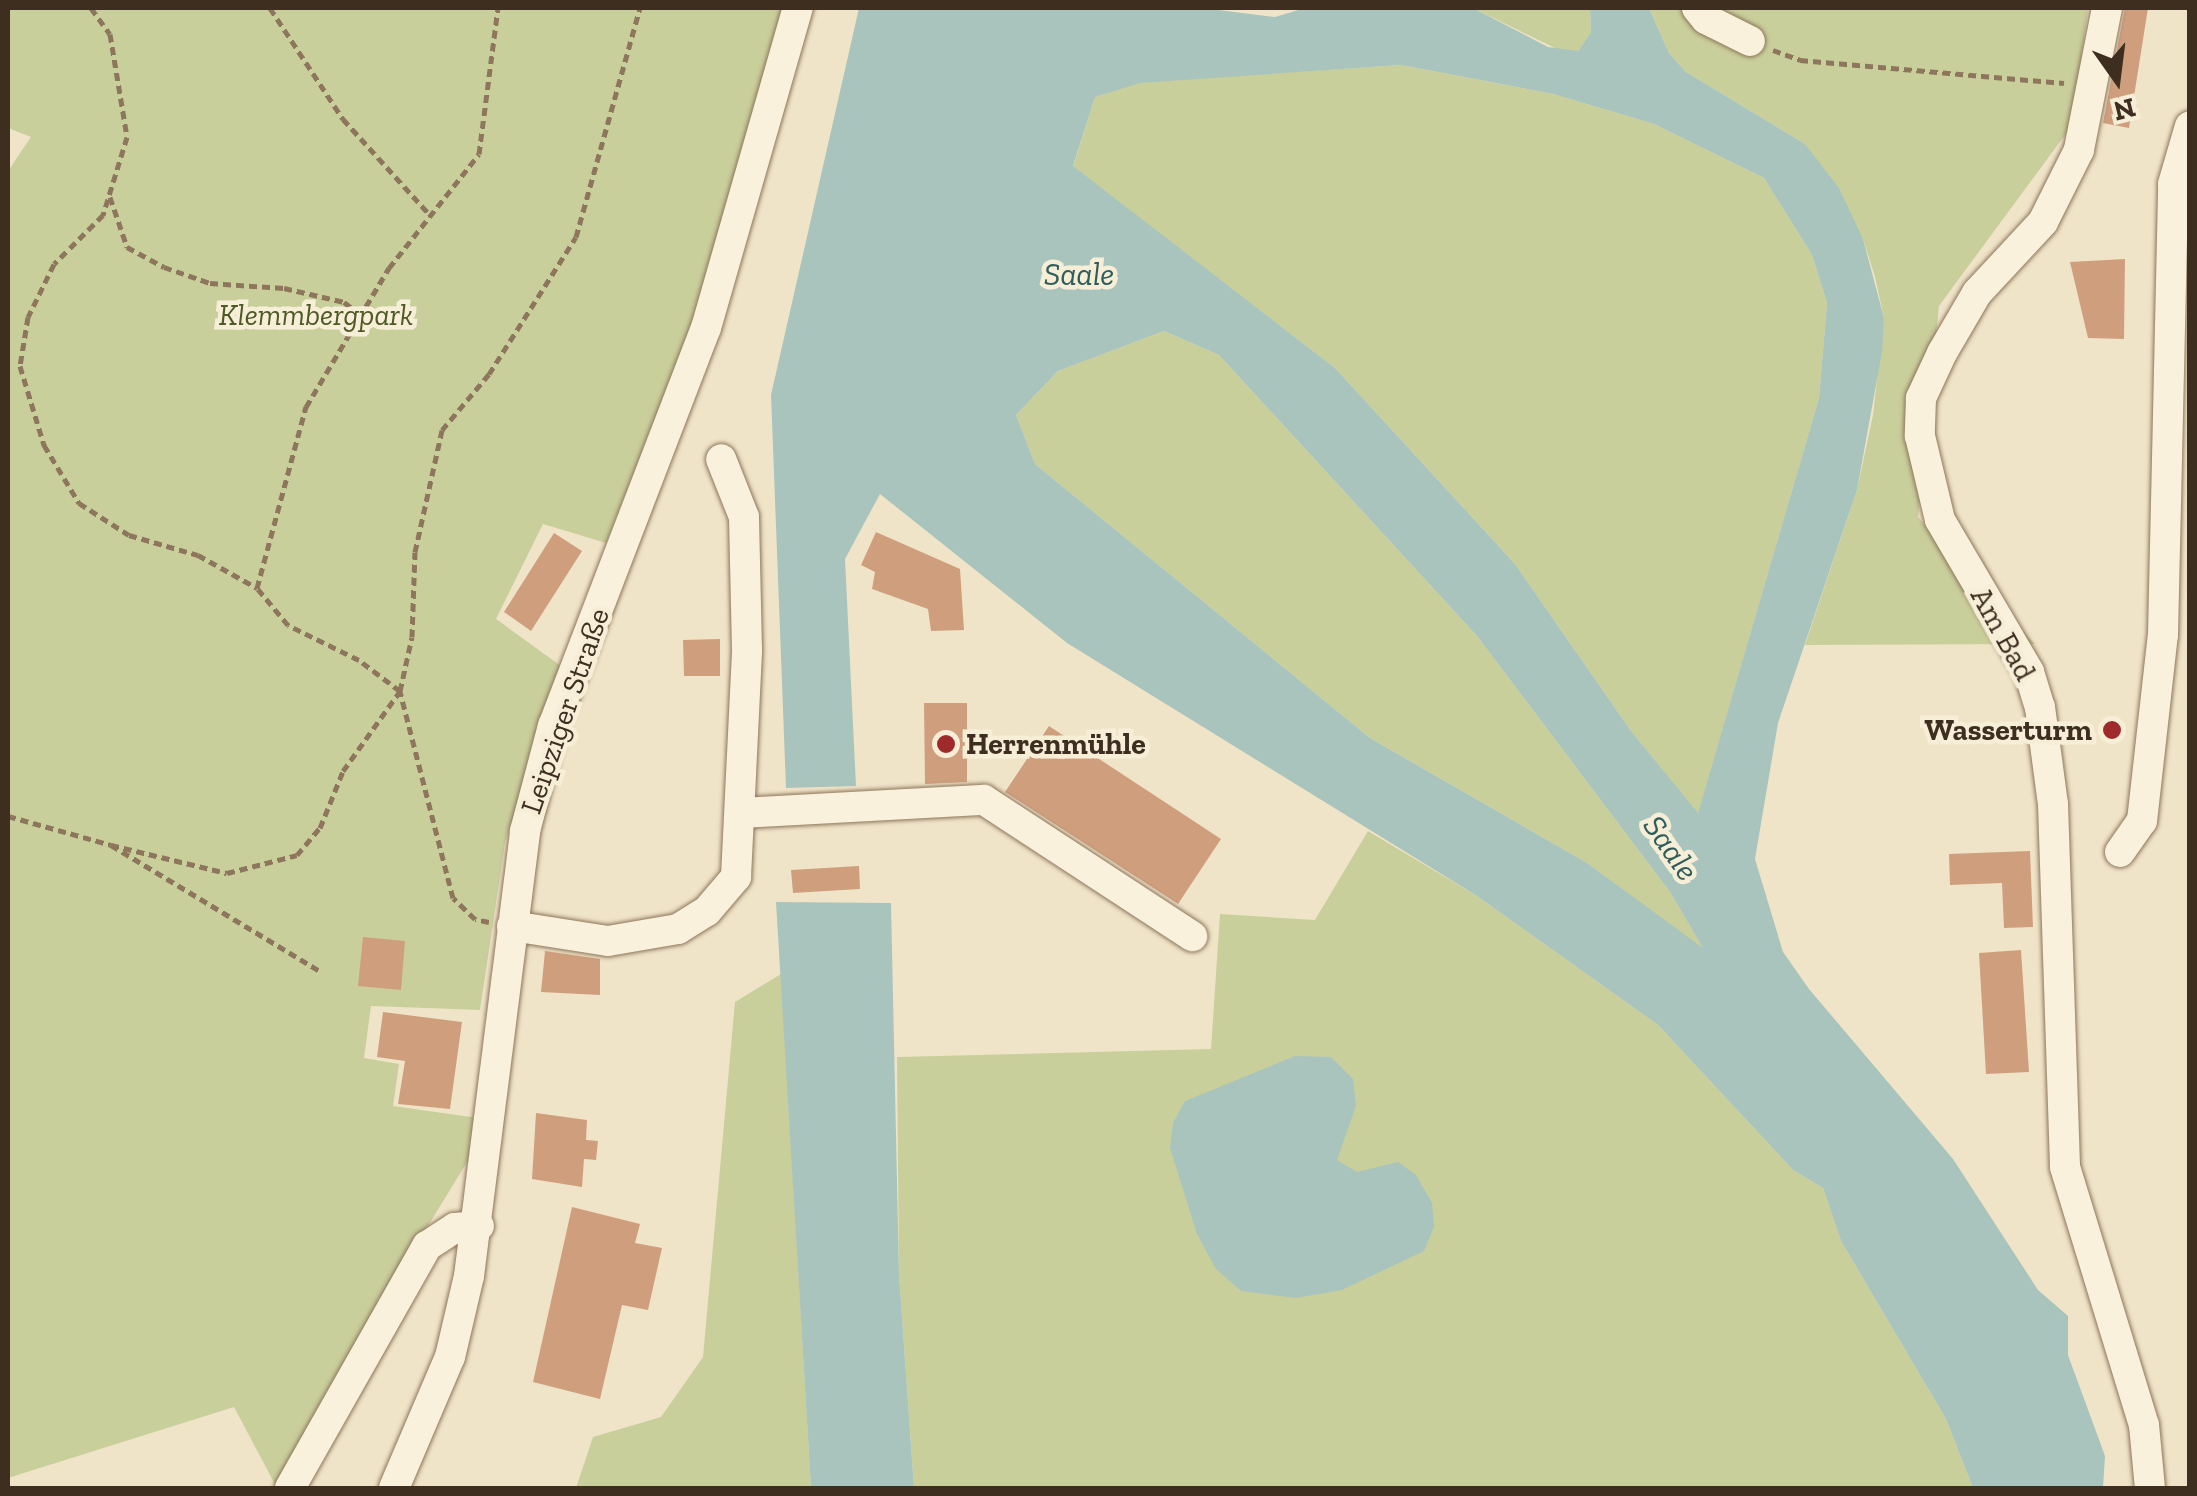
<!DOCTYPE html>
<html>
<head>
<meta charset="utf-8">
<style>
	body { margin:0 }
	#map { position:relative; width:2197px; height:1496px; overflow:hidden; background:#f0e4c8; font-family:"Zilla Slab",serif }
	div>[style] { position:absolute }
	.green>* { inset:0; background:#c9cf9b }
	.water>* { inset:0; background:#a9c4bc }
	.building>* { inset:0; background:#cf9f7d }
	.path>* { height:5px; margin-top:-2.5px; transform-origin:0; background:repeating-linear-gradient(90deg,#8d765c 0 8px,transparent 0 13px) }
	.roads { filter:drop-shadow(0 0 2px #8d765c) drop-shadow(0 0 2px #8d765c) }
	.minor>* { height:30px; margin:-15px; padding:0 15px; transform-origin:15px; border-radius:15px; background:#faf1dc }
	.dots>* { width:28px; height:28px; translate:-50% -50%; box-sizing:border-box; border:5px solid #f7eed8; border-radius:50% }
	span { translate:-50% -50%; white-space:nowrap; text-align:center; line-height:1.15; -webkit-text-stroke:9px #f7eed8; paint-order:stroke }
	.park-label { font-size:30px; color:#4d5a26; font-style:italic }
	.street-label { font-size:30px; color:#3d2e20 }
	.poi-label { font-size:30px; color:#3d2e20; font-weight:700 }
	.right { translate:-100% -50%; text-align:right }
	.left { translate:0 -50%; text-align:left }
	.water-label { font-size:32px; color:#2f5d5a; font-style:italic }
	.frame { position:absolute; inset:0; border:10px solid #3d2e20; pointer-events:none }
	.north { position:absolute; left:2067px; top:30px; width:100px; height:100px; -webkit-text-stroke:8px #f7eed8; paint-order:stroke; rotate:166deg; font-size:28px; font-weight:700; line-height:40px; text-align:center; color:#3d2e20 }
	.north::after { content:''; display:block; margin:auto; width:35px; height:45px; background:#3d2e20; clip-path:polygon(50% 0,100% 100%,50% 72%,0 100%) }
</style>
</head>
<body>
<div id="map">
	<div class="green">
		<div style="clip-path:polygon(8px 8px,783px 8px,689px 332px,606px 543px,543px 524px,496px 619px,561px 666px,505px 843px,480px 1010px,371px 1006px,364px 1058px,399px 1064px,393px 1106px,478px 1118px,474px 1151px,346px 1359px,277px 1488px,234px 1407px,8px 1478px,8px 171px,31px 137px,8px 128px)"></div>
		<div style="clip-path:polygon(1473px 8px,1590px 8px,1591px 32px,1578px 51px,1561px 51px)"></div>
		<div style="clip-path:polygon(1649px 8px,2088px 8px,2073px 124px,1939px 306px,1918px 517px,2035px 644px,1805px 645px,1857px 490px,1873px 415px,1884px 318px,1875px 277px,1863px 239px,1805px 144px,1686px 72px,1669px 53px)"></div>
		<div style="clip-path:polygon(1401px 65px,1553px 94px,1654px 124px,1764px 178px,1812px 255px,1827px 303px,1819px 398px,1698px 814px,1631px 731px,1515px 564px,1335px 368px,1073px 167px,1095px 97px,1140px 82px)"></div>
		<div style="clip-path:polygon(1164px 331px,1219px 355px,1477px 636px,1670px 892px,1705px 951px,1587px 863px,1370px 738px,1035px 464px,1016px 415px,1058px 371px)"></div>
		<div style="clip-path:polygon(1368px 831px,1477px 896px,1658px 1025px,1793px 1170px,1823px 1188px,1841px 1241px,1946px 1419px,1973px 1488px,914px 1488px,899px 1274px,897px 1057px,1211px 1049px,1220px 914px,1315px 920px)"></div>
		<div style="clip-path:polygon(781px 974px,811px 1488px,576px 1488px,593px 1437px,661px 1417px,703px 1357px,735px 1002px)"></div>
	</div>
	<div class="water">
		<div style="clip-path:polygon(evenodd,859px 8px,1203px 8px,1275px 17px,1305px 8px,1473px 8px,1548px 47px,1578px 51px,1591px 32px,1590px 8px,1649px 8px,1669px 53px,1686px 72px,1805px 144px,1839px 188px,1863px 239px,1884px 318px,1882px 352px,1857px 490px,1778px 723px,1755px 859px,1783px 952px,1809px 989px,1953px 1159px,2038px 1290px,2068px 1316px,2068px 1355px,2105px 1456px,2103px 1488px,1973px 1488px,1946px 1419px,1841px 1241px,1823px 1188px,1793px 1170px,1658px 1025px,1477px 896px,1067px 643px,880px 494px,845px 559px,856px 786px,786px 788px,771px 395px,859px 8px,1401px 65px,1553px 94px,1654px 124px,1764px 178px,1812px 255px,1827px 303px,1819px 398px,1698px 813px,1631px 731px,1515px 564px,1335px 368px,1073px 166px,1095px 97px,1140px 83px,1401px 65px,859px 8px,1164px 331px,1219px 355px,1477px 636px,1670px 892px,1703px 948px,1587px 863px,1370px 738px,1035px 464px,1016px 415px,1058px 371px,1164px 331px)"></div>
		<div style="clip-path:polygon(776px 902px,891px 903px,899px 1274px,914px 1488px,811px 1488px)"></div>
		<div style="clip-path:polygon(1295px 1056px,1331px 1057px,1353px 1079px,1356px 1106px,1337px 1160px,1357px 1172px,1398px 1162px,1416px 1175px,1432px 1203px,1434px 1227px,1424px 1251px,1342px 1290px,1296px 1298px,1241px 1291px,1216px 1269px,1197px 1234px,1170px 1148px,1173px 1123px,1185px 1101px)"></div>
	</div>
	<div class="building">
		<div style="clip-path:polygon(2125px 8px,2148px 8px,2129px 128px,2103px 123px)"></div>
		<div style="clip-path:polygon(2125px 259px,2124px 339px,2088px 338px,2070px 262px)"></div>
		<div style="clip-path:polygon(876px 532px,960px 569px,964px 630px,931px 631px,928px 609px,872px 589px,875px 572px,861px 565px)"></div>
		<div style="clip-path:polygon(554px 533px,582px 551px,531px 631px,504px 612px)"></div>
		<div style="clip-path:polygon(720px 639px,720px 676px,684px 676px,683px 640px)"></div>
		<div style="clip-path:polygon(924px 703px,967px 703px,967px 782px,925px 784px)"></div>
		<div style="clip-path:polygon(1049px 726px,1221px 839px,1178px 904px,1005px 792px)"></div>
		<div style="clip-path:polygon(2030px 851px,2033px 927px,2004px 928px,2002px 883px,1950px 885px,1949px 854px)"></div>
		<div style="clip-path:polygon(859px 866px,860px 889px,793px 893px,791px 870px)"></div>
		<div style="clip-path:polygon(363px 937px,405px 941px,401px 990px,358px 986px)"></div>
		<div style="clip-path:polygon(2021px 950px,2029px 1072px,1986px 1074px,1979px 953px)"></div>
		<div style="clip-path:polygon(545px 951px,600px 959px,600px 995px,541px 992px)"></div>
		<div style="clip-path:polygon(383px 1012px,462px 1022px,450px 1109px,398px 1104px,405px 1061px,377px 1057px)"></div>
		<div style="clip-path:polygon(536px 1113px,587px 1120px,586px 1140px,598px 1141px,596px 1160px,584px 1159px,582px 1187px,532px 1179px)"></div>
		<div style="clip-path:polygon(572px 1207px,640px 1224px,635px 1243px,662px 1248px,648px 1310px,622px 1305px,600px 1399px,533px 1382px)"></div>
	</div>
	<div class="path">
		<div style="left:91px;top:8px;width:32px;rotate:54deg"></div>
		<div style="left:110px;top:34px;width:104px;rotate:80.6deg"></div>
		<div style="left:127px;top:137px;width:82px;rotate:107.1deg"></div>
		<div style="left:103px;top:215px;width:69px;rotate:135deg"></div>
		<div style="left:54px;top:264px;width:59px;rotate:116.1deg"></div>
		<div style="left:28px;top:317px;width:50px;rotate:99.3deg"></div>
		<div style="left:20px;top:366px;width:83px;rotate:73.1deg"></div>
		<div style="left:44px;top:445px;width:68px;rotate:58.9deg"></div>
		<div style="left:79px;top:503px;width:59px;rotate:32.6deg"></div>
		<div style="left:129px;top:535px;width:72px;rotate:16.2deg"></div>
		<div style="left:198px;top:555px;width:68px;rotate:29.2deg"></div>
		<div style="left:270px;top:8px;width:133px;rotate:56.7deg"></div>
		<div style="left:343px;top:119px;width:130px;rotate:47.8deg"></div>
		<div style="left:1773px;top:50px;width:29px;rotate:20deg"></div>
		<div style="left:1800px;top:60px;width:265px;rotate:5deg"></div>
		<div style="left:110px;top:197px;width:53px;rotate:71.2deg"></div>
		<div style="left:127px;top:247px;width:42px;rotate:28.4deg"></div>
		<div style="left:164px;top:267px;width:49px;rotate:19.2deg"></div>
		<div style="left:210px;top:283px;width:74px;rotate:3.9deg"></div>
		<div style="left:284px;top:288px;width:62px;rotate:13.1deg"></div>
		<div style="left:344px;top:302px;width:21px;rotate:37deg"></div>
		<div style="left:8px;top:816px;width:107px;rotate:15.7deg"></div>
		<div style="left:111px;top:845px;width:244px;rotate:31.1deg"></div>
		<div style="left:111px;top:845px;width:119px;rotate:13.6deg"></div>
		<div style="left:227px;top:873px;width:72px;rotate:-14.4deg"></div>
		<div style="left:297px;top:855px;width:35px;rotate:-50deg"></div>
		<div style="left:320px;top:828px;width:61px;rotate:-68deg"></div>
		<div style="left:343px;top:771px;width:98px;rotate:-54.5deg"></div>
		<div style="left:400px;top:691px;width:55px;rotate:-77.5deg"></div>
		<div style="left:412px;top:637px;width:85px;rotate:-88deg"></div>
		<div style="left:415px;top:552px;width:125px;rotate:-77.5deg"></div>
		<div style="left:442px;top:430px;width:73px;rotate:-50deg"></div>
		<div style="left:489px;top:374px;width:162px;rotate:-57.6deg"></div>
		<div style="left:576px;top:237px;width:238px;rotate:-74.4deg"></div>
		<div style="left:489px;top:922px;width:14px;rotate:-168deg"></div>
		<div style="left:475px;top:919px;width:30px;rotate:-136deg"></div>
		<div style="left:453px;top:898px;width:214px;rotate:-104.4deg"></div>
		<div style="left:400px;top:691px;width:51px;rotate:-142.9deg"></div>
		<div style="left:359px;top:660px;width:79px;rotate:-153.8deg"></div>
		<div style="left:288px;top:625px;width:48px;rotate:-130deg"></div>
		<div style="left:257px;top:588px;width:188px;rotate:-74.9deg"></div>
		<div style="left:306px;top:407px;width:162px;rotate:-59.2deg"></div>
		<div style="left:389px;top:268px;width:145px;rotate:-51.7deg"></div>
		<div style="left:479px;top:154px;width:147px;rotate:-82.6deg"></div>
	</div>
	<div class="roads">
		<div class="minor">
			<div style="left:1697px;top:8px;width:14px;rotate:51deg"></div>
			<div style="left:1706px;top:19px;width:49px;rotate:26.6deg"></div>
			<div style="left:2107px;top:8px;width:145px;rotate:101.2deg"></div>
			<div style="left:2079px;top:150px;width:80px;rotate:116.6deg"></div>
			<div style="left:2043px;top:222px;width:97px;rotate:132.9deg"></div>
			<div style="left:1977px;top:293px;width:69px;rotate:120.3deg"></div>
			<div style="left:1942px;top:353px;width:50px;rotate:115deg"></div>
			<div style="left:1921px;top:398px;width:38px;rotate:92deg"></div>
			<div style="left:1920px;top:436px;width:86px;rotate:76.6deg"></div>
			<div style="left:1940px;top:520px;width:176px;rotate:59.6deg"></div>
			<div style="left:2029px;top:672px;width:37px;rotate:73deg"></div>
			<div style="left:2040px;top:707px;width:98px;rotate:82.4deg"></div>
			<div style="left:2053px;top:804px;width:363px;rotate:88.1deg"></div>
			<div style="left:2065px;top:1167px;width:270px;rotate:73deg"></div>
			<div style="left:2144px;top:1425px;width:63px;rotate:84.6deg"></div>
			<div style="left:742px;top:813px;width:242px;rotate:-3.1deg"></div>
			<div style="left:984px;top:800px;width:249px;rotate:33.2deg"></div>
			<div style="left:2120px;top:852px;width:38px;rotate:-55deg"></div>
			<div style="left:2142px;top:821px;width:187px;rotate:-83.6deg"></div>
			<div style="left:2163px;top:635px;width:451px;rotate:-88.7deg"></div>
			<div style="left:2173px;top:184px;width:60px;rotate:-73.7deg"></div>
			<div style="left:512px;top:926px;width:97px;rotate:8.9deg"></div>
			<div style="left:608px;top:941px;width:71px;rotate:-9.7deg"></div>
			<div style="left:678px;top:929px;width:34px;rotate:-32deg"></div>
			<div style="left:707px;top:911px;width:45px;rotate:-49.5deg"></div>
			<div style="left:736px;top:877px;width:227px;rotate:-87.2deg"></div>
			<div style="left:747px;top:650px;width:133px;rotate:-91.3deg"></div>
			<div style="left:744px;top:517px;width:62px;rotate:-111.6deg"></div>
			<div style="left:290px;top:1488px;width:278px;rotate:-60.5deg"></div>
			<div style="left:427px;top:1246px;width:33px;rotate:-33deg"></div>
			<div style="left:455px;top:1228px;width:24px;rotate:-5deg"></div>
			<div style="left:394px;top:1488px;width:142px;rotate:-66.9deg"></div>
			<div style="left:450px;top:1357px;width:83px;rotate:-76.8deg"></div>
			<div style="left:469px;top:1276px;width:449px;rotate:-82.8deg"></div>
			<div style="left:525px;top:831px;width:109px;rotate:-75.1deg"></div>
			<div style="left:553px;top:726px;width:426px;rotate:-69deg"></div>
			<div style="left:706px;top:328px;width:333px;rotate:-74deg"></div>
		</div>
	</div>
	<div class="dots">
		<div style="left:2112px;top:730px;background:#9e2a2b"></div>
		<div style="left:946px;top:744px;background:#9e2a2b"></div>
	</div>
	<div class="park-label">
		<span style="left:316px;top:315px">Klemmbergpark</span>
	</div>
	<div class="street-label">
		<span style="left:2003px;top:634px;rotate:61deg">Am Bad</span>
		<span style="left:565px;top:711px;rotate:-71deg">Leipziger Straße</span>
	</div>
	<div class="poi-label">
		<span class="right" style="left:2092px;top:730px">Wasserturm</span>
		<span class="left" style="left:966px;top:744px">Herrenmühle</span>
	</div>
	<div class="water-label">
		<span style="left:1079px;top:274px">Saale</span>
		<span style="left:1671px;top:848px;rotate:55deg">Saale</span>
	</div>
	<div class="frame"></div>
	<div class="north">N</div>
</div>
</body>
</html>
